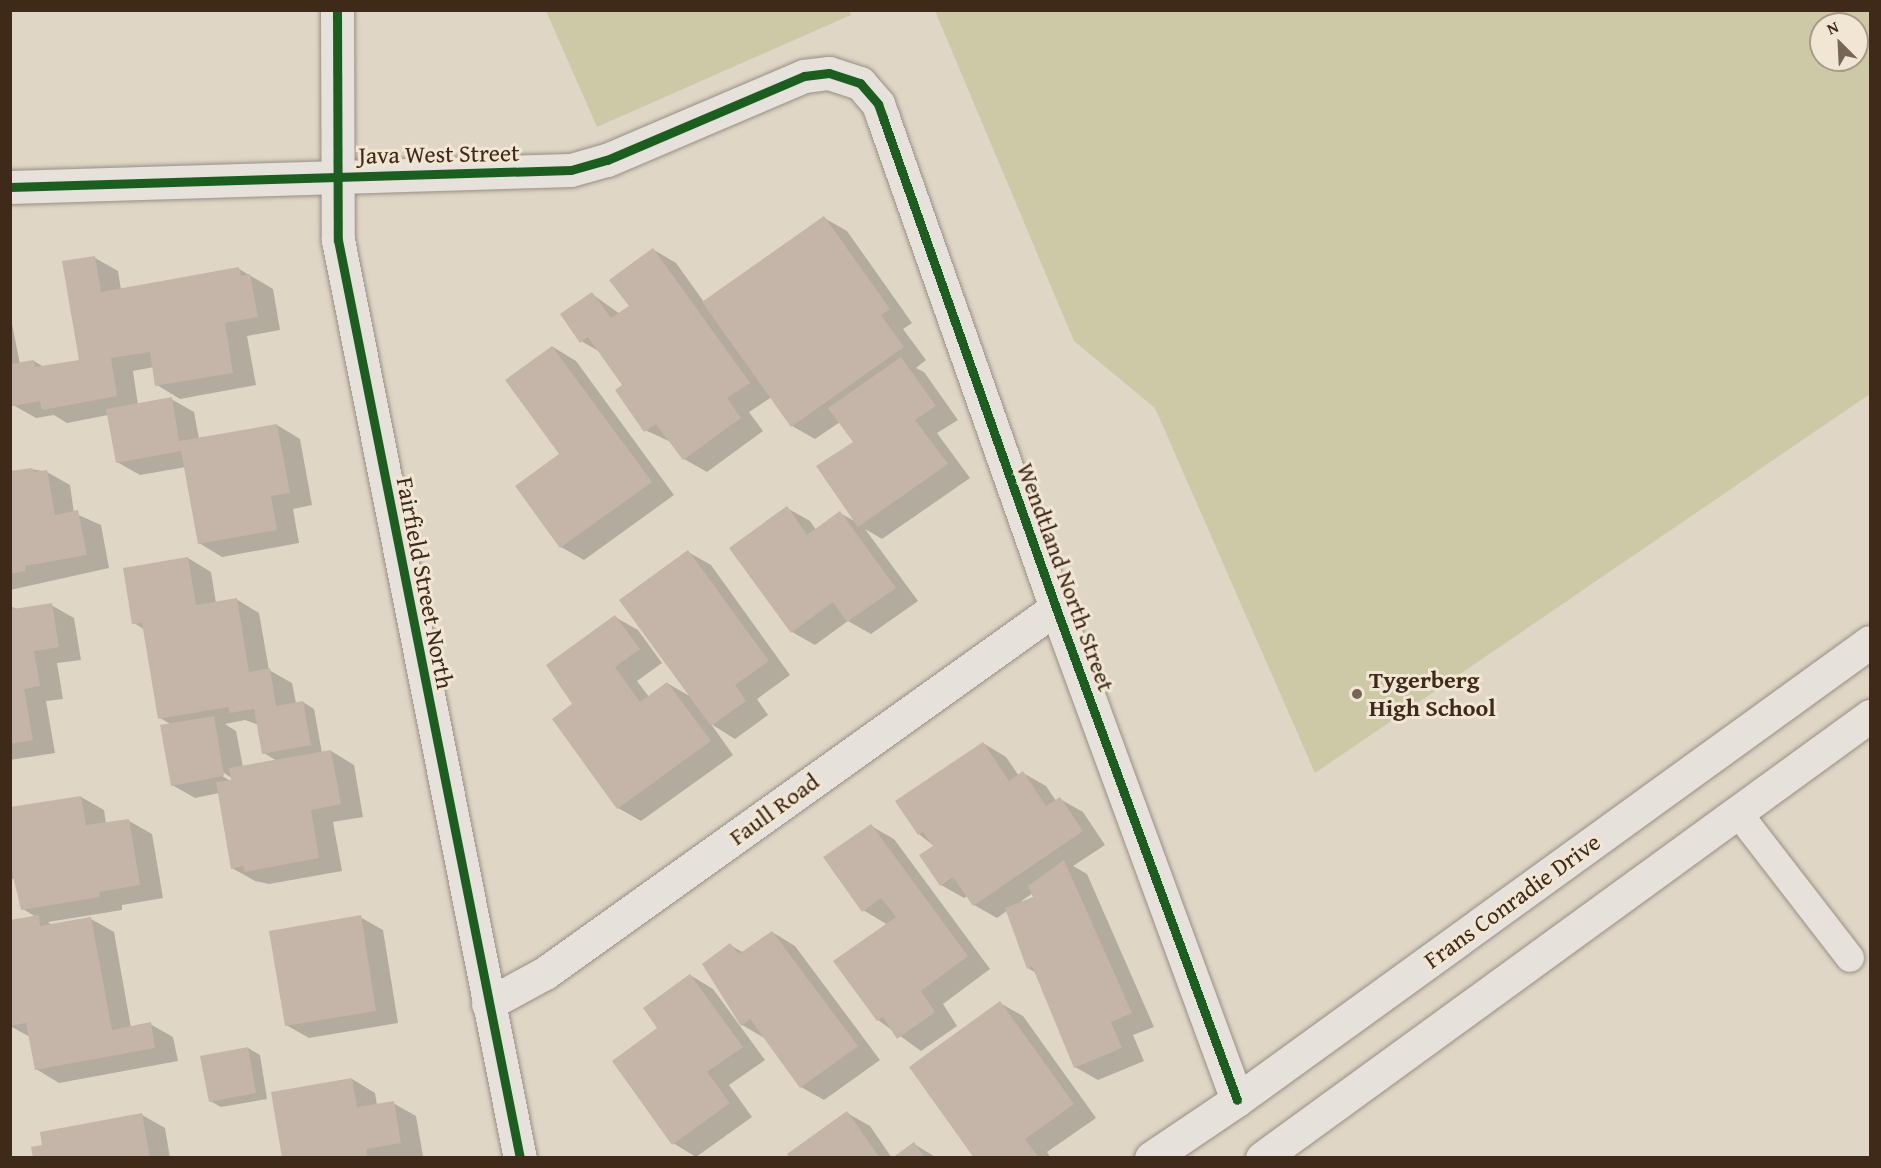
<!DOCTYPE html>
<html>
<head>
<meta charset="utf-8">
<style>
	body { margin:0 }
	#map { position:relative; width:1881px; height:1168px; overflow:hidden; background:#e0d6c6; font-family:"Gentium Book Plus",serif }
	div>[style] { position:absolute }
	.green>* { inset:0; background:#cdc9a6 }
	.shadow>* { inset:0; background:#0003 }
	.building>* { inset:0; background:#c5b4a8 }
	.roads { filter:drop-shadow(0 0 2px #988f84) drop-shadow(0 0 2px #988f84) }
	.lane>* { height:28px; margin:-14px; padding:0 14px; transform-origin:14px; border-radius:14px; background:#e6e1da }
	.street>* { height:33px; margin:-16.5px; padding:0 16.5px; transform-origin:16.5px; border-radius:16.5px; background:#e6e1da }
	.secondary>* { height:33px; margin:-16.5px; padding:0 16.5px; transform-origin:16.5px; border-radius:16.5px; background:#e6e1da }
	.cycleway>* { height:9px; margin:-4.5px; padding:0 4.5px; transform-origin:4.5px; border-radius:4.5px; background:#1b5e20 }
	.dots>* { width:16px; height:16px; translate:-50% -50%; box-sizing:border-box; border:3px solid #f1e6d3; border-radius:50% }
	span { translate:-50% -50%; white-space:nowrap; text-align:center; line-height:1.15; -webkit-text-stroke:6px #f1e6d3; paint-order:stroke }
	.street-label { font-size:24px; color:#3f2918 }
	.poi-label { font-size:24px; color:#3f2918; font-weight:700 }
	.left { translate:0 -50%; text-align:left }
	.frame { position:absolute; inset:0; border:12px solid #3f2918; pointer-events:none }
	.north { position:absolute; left:1809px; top:12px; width:60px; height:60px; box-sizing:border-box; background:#f1e6d3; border:2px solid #aa9a88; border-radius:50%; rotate:336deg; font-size:16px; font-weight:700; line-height:24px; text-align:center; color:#3f2918 }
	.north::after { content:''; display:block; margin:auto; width:21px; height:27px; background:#765; clip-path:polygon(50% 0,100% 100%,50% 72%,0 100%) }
</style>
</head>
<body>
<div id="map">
	<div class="green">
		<div style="clip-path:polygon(849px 10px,851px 15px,597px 127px,546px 11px)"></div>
		<div style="clip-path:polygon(evenodd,935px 11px,1870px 11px,1870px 394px,1315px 773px,1155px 408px,1074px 341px,935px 11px,1821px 24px,1857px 24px,1857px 60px,1821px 60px,1821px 24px)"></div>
	</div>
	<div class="shadow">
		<div style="clip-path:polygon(824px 218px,847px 231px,912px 323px,903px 329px,926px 360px,916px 368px,924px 372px,958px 420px,937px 433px,970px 478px,882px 539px,865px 529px,918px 601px,871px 634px,848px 621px,815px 645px,792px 632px,787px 508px,810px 521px,816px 530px,840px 513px,858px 523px,855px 443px,840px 422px,815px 439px,792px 426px,772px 397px,749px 412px,763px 431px,707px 472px,684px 459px,671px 442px,645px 430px,624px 385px,602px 353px,581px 341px,592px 294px,620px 314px,631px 307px,654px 250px,676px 263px,704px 302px)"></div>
		<div style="clip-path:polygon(95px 258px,118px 271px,121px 290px,239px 269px,273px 289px,280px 330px,247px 336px,256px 385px,180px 399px,157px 385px,154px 367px,133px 371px,138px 405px,171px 399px,194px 412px,199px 439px,277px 425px,300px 439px,312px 505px,293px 509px,299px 543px,222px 557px,199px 543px,186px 467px,140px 475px,117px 462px,108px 415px,67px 423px,54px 415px,36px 418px,13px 405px,10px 314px,20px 364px,34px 361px,44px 367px,80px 361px)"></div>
		<div style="clip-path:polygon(553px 347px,576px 361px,674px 495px,584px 560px,561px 547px,561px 455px)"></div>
		<div style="clip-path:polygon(32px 469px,47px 472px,70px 485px,74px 513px,101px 525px,109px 568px,10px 590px,10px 473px)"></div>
		<div style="clip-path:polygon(688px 552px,711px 565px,790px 675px,757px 699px,768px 715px,735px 739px,711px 724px,733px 755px,641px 821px,618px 808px,574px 705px,615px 617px,638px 630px,662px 663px,637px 681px,649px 697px,667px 683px,693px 698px)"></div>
		<div style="clip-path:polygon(evenodd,188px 558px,211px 572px,216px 603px,236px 599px,259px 613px,269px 670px,292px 683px,296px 703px,303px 702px,314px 709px,322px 753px,331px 751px,354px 765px,363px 817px,333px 822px,342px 871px,269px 884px,255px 881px,232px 868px,219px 793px,195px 798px,172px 785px,172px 725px,160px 718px,145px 630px,134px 623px,188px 558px,245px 720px,259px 725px,264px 753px,277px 761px,243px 767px,236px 731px,225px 724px,245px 720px,188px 558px,219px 770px,232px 778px,232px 782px,217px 773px,219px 770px)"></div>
		<div style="clip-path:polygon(51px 605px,74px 618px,81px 660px,57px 663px,63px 699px,46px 701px,55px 753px,10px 760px,10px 606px,19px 610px)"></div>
		<div style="clip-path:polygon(evenodd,983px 743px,1006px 757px,1019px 776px,1023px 773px,1046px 786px,1056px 801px,1060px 799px,1083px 812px,1105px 845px,1073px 866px,1087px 874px,1154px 1027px,1133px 1035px,1144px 1061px,1098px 1080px,1075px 1067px,1036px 973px,1028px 968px,1008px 910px,997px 918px,974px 905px,968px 896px,964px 898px,941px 885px,935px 847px,919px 834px,983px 743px,1033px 893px,1035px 898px,1020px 902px,1033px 893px)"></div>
		<div style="clip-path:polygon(81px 797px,104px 810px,106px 824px,129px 821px,152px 834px,163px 898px,122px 905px,122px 910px,48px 922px,53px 926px,91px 919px,114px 932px,131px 1028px,150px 1024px,173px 1037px,178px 1061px,59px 1083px,36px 1069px,30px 1037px,10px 1026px,10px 922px,36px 917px,23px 909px,17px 878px,10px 879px,10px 809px)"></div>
		<div style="clip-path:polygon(871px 826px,894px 839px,990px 969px,943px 1004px,957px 1026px,921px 1051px,878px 1020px,888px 925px,863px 910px)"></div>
		<div style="clip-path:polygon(360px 917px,383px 930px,398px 1023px,309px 1038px,286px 1025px)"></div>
		<div style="clip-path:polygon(772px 932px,795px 946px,880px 1060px,824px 1100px,801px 1087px,766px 1039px,742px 1025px,730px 945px,744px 953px)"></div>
		<div style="clip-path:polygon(690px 975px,713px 989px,765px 1060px,729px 1085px,752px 1117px,696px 1157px,673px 1143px,659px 1029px)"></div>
		<div style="clip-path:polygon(1000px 1003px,1023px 1016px,1096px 1118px,1047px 1152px,1051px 1158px,976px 1158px)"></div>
		<div style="clip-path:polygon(248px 1048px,260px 1055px,267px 1099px,221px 1107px,210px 1101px)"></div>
		<div style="clip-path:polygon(352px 1079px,375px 1093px,377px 1105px,393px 1103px,416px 1116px,423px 1156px,284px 1158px)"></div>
		<div style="clip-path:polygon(847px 1113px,870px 1126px,892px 1158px,791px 1158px)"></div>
		<div style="clip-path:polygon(142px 1115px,165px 1128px,170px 1158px,35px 1158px)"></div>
		<div style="clip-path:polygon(914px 1144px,937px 1158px,894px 1158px)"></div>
	</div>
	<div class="building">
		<div style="clip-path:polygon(824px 216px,890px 309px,881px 315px,904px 347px,791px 427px,702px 302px)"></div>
		<div style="clip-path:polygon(653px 248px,750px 383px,727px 398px,741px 418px,683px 460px,656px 424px,644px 432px,615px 390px,622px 385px,588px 337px,580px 343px,560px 314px,592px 292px,611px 318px,629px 306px,609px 280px)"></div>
		<div style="clip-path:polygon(95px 256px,101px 292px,239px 267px,241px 276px,250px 274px,258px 317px,225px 323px,233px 373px,155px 386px,150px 352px,111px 358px,117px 396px,42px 410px,40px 401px,12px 406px,10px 364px,34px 360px,35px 367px,79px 360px,62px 261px)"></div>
		<div style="clip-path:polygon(552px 346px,652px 482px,560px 548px,515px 486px,559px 454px,505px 380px)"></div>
		<div style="clip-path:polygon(901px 357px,936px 406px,915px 420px,948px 464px,858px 527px,816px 466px,853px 442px,828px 408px)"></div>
		<div style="clip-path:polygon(172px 397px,179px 441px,277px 424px,290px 493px,271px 496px,277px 530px,198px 544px,181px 451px,116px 463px,106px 409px)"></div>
		<div style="clip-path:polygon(32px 468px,34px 472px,47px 470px,55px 515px,78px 510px,87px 555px,25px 566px,26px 571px,10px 574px,10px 471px)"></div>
		<div style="clip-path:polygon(787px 506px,807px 535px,840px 511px,896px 588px,847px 622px,833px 602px,791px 633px,729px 548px)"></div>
		<div style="clip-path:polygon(688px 550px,769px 661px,735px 685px,746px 701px,711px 726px,619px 600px)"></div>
		<div style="clip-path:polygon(188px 557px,196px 605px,237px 598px,249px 672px,270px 668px,276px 706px,303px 701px,311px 745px,262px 754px,254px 709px,230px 713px,228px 707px,158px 719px,142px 623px,132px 624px,123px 568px)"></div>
		<div style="clip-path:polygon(10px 603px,13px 609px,52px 603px,59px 647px,34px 651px,40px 686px,24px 689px,33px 740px,10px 744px)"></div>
		<div style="clip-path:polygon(615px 615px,640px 649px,615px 667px,640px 702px,667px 682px,711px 741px,617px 809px,552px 719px,572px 704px,546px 665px)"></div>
		<div style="clip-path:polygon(214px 716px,224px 776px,171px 786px,160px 725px)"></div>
		<div style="clip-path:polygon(983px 742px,1009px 781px,1023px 771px,1046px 806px,1060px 797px,1083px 831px,973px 906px,953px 877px,940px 886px,919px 855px,933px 846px,923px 832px,918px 835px,895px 801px)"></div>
		<div style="clip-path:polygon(331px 750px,341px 804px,311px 810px,319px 858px,245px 872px,243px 866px,231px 869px,216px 782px,231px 780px,229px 768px)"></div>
		<div style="clip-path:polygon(81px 796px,86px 825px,129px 819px,140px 885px,99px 892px,100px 897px,21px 910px,10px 863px,10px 807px)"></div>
		<div style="clip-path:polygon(871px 824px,968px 956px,921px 991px,935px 1012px,897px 1039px,883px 1017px,877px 1021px,833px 961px,896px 917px,881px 898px,862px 912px,823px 857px)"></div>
		<div style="clip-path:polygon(1064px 860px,1132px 1013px,1111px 1022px,1122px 1048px,1074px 1068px,1032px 966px,1027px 969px,1005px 908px,1033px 897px,1028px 886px)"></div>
		<div style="clip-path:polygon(39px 915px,40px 926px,91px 917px,112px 1030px,151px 1022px,155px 1048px,35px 1070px,26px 1023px,10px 1026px,10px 920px)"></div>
		<div style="clip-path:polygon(361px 915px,376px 1011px,285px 1026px,269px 931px)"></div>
		<div style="clip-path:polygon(772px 931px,858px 1046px,800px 1088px,750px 1019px,741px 1026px,702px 964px,730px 943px,739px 954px)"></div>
		<div style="clip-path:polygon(690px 974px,743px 1047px,707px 1072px,730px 1103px,672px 1145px,612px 1061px,657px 1028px,643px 1008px)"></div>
		<div style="clip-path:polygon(1000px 1001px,1074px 1104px,1025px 1139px,1039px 1158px,974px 1158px,909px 1067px)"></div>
		<div style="clip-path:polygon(248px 1047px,256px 1093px,209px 1102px,200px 1056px)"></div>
		<div style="clip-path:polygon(352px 1078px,357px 1107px,394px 1101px,401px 1143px,366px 1149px,367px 1158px,282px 1158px,271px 1092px)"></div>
		<div style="clip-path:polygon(847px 1111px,880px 1158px,789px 1158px,787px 1154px)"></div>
		<div style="clip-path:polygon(142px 1113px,150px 1158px,33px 1158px,31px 1147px,42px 1145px,40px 1132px)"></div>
		<div style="clip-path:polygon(914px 1142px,925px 1158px,892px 1158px)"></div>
	</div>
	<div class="roads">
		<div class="lane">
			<div style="left:1738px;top:813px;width:183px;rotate:52.3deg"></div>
		</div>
		<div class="street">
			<div style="left:337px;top:10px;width:230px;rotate:89.8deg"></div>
			<div style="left:338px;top:240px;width:936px;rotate:78.79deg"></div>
			<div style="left:10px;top:187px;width:561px;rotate:-1.74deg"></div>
			<div style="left:571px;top:170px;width:37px;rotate:-16deg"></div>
			<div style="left:607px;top:160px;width:214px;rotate:-23.1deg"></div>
			<div style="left:804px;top:76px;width:25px;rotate:-7deg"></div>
			<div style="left:829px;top:73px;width:33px;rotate:18deg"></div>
			<div style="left:860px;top:83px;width:28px;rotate:49deg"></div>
			<div style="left:878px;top:104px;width:15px;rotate:70deg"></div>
			<div style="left:883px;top:118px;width:520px;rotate:70.55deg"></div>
			<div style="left:1056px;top:608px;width:524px;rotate:69.8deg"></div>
			<div style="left:488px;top:1004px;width:65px;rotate:-28.5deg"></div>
			<div style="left:545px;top:973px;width:628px;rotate:-35.54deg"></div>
		</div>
		<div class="secondary">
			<div style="left:1151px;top:1158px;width:104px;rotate:-34deg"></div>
			<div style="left:1237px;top:1100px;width:781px;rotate:-35.89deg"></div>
			<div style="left:1262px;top:1158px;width:752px;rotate:-36.02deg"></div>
		</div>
	</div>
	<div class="cycleway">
		<div style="left:337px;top:10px;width:230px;rotate:89.8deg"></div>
		<div style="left:338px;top:240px;width:936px;rotate:78.79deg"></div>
		<div style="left:10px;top:187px;width:561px;rotate:-1.74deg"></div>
		<div style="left:571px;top:170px;width:37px;rotate:-16deg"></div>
		<div style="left:607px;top:160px;width:214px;rotate:-23.1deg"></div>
		<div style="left:804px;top:76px;width:25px;rotate:-7deg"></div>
		<div style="left:829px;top:73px;width:33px;rotate:18deg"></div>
		<div style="left:860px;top:83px;width:28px;rotate:49deg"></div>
		<div style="left:878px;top:104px;width:15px;rotate:70deg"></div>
		<div style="left:883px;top:118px;width:520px;rotate:70.55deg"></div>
		<div style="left:1056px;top:608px;width:524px;rotate:69.8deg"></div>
	</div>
	<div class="dots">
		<div style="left:1357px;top:694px;background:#765"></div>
	</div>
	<div class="street-label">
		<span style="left:439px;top:154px;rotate:-1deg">Java West Street</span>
		<span style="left:1066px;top:577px;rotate:70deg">Wendtland North Street</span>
		<span style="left:425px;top:583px;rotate:79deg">Fairfield Street North</span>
		<span style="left:774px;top:809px;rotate:-36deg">Faull Road</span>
		<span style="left:1512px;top:901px;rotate:-36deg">Frans Conradie Drive</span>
	</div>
	<div class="poi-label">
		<span class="left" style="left:1369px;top:694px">Tygerberg<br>High School</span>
	</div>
	<div class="frame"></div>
	<div class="north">N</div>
</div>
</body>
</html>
